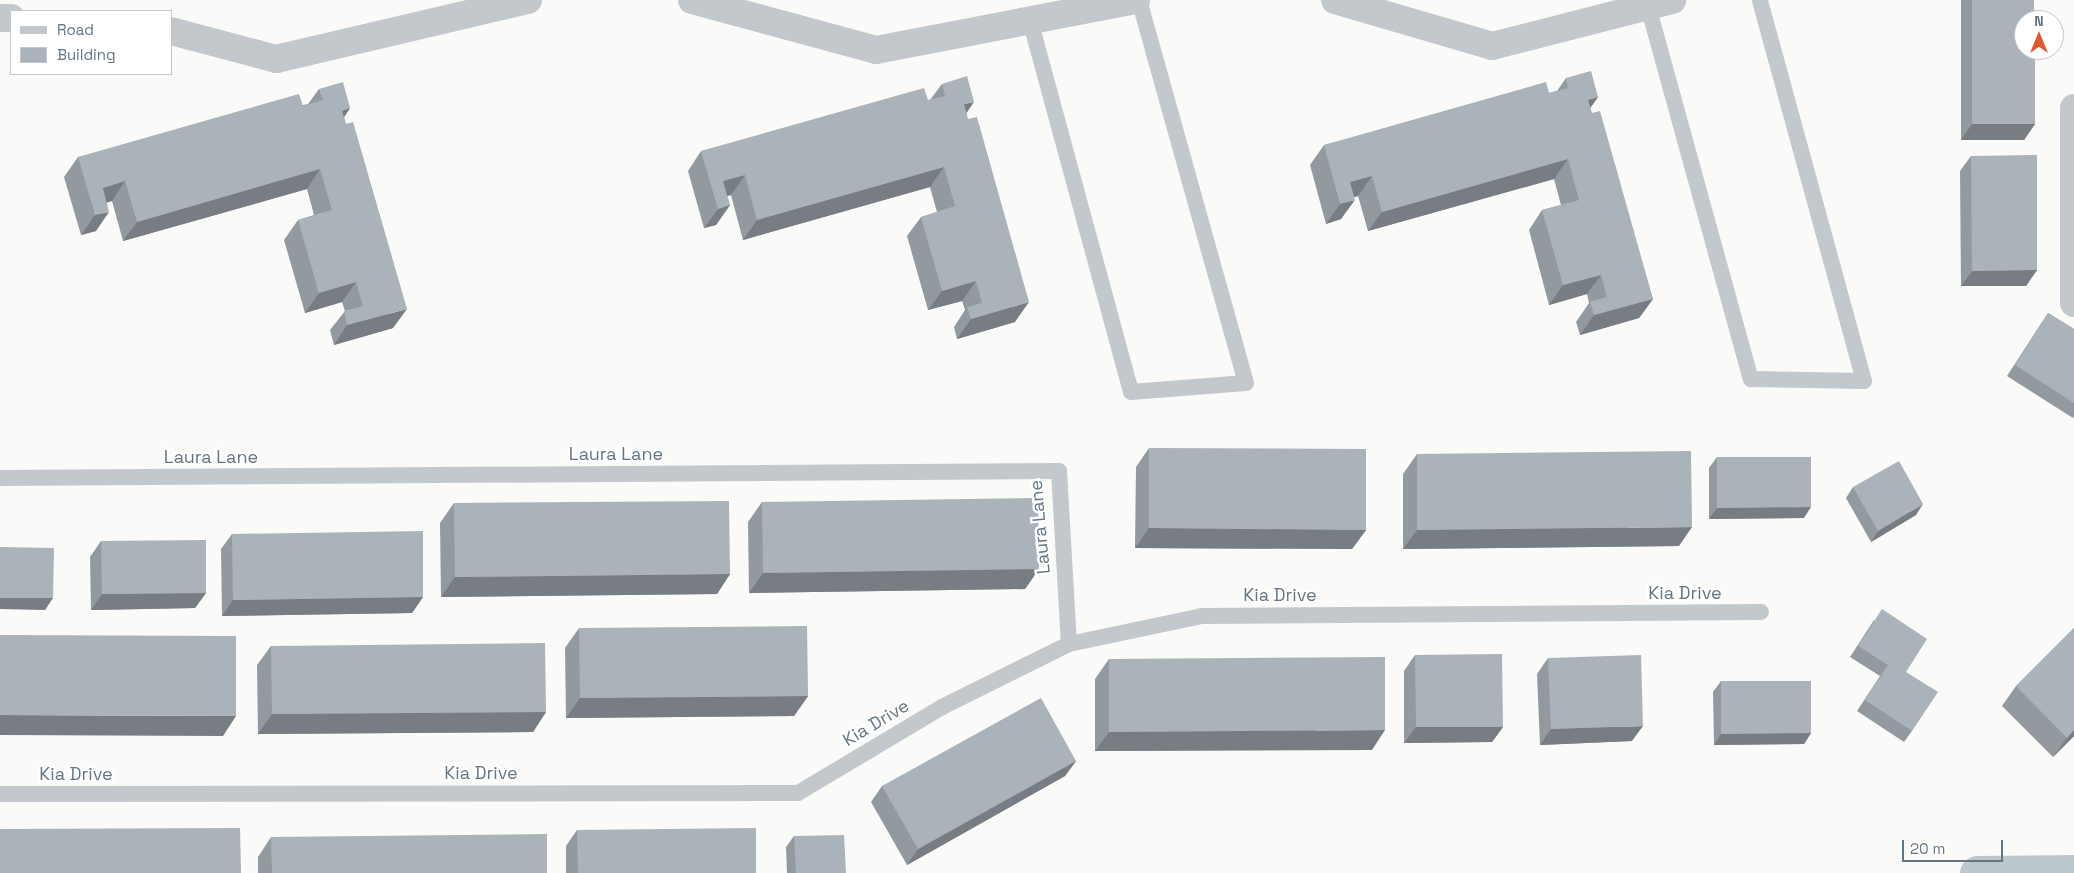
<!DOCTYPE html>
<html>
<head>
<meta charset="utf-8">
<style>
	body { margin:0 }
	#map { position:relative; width:2074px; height:873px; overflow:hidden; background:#fafaf8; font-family:"Space Grotesk",sans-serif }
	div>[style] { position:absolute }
	.canal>* { height:35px; margin:-17.5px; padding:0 17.5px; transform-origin:17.5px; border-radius:17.5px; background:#bbc7cb }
	.lane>* { height:16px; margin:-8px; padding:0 8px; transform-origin:8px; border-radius:8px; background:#c3c8cc }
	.street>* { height:28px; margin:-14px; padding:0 14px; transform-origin:14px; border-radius:14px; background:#c3c8cc }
	.wall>* { inset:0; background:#929a9f }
	.shaded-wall>* { inset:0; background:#777d82 }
	.building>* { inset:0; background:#aab3b9 }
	span { translate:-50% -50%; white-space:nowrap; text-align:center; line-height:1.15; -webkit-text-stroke:5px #fff; paint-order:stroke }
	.street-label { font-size:18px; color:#657683 }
	.legend { position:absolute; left:10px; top:10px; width:162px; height:65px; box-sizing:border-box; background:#fff; border:1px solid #c1c8cd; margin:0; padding:6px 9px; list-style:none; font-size:15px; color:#657683 }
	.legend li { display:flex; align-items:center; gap:10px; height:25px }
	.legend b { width:25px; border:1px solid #c1c8cd }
	.north { position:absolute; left:2014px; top:10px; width:50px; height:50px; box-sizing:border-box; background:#fff; border:1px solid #c1c8cd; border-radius:50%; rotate:0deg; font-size:14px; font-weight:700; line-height:20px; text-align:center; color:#657683 }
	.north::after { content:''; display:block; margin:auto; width:18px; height:22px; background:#e4572e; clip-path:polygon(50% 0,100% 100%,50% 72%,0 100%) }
	.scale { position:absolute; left:1902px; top:840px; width:101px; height:22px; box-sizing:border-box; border:2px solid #657683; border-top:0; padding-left:6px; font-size:15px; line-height:18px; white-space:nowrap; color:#657683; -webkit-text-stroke:4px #fff; paint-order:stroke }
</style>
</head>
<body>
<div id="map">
	<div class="canal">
		<div style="left:1977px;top:873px;width:97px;rotate:-0.6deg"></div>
	</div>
	<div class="lane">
		<div style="left:1648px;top:6px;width:387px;rotate:74.6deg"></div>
		<div style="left:1751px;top:379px;width:113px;rotate:1deg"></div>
		<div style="left:1864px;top:381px;width:395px;rotate:-105.3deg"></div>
		<div style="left:1030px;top:20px;width:385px;rotate:74.8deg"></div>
		<div style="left:1131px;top:392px;width:115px;rotate:-4.5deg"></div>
		<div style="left:1246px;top:383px;width:398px;rotate:-105.6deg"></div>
		<div style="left:0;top:478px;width:1059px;rotate:-0.38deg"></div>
		<div style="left:1059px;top:471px;width:173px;rotate:86.7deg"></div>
		<div style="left:0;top:794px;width:798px;rotate:-0.07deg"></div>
		<div style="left:798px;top:793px;width:168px;rotate:-30.8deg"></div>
		<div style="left:942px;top:707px;width:142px;rotate:-26.4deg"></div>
		<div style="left:1069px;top:644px;width:136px;rotate:-11.9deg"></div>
		<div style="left:1202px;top:616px;width:559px;rotate:-0.41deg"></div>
	</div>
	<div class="street">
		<div style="left:692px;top:0;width:191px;rotate:15.2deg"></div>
		<div style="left:876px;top:50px;width:265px;rotate:-10.9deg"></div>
		<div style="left:1335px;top:0;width:164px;rotate:16.3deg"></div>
		<div style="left:1492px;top:46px;width:186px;rotate:-14.3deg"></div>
		<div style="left:0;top:18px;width:11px"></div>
		<div style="left:171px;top:31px;width:109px;rotate:14.9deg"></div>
		<div style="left:276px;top:59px;width:259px;rotate:-13.2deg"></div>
		<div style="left:2074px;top:108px;width:195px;rotate:90deg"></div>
	</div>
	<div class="wall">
		<div style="clip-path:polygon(1961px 0,2034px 0,2035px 124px,2024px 140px,1961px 140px)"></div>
		<div style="clip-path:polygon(1566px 78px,1598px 97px,1590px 108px,1653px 299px,1639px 318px,1580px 335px,1576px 322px,1589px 303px,1587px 294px,1549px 305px,1529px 230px,1542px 210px,1561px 205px,1554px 179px,1368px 231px,1358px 196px,1354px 197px,1341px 219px,1326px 224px,1310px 165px,1324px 145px,1549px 93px,1557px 91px)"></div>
		<div style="clip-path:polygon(942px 84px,966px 113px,1015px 322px,957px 339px,954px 327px,965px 310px,962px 301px,928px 310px,907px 236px,921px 217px,937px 212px,930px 187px,743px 240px,731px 195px,727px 196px,730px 205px,716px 225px,704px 228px,688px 171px,701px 151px,930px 100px)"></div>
		<div style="clip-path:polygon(319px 89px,350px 108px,344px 117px,393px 328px,334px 345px,330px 330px,345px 311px,342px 302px,305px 313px,284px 240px,298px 220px,314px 215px,307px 189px,123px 241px,112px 201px,107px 202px,96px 231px,81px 235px,64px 177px,78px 157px,308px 104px)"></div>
		<div style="clip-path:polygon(1971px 156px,2037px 270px,2026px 286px,1961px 286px,1960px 171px)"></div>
		<div style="clip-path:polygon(2048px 313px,2074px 329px,2074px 416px,2073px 418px,2007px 376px)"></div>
		<div style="clip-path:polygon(1149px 448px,1366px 530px,1352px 549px,1135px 548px,1136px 467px)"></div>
		<div style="clip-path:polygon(1417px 454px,1679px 546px,1403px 549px,1403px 474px)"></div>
		<div style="clip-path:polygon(1717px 457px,1804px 518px,1709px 519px,1709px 468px)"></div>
		<div style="clip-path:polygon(1853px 487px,1916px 515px,1871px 542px,1846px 498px)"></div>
		<div style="clip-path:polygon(762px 502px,1039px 569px,1025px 589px,749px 593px,748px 522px)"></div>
		<div style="clip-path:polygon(454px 503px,730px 574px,717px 594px,441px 597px,440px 523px)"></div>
		<div style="clip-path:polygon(232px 534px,423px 597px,412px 613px,222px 616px,221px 549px)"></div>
		<div style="clip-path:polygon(101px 541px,206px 593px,195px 608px,91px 610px,90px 557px)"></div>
		<div style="clip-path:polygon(1874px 620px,1906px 672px,1912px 731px,1904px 742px,1857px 711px,1880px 676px,1850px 657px)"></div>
		<div style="clip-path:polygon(579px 628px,808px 696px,794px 716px,566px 718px,565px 648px)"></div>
		<div style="clip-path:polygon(2074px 628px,2074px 736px,2053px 757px,2002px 706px,2016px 686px)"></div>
		<div style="clip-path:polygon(271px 646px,546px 712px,533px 732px,258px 734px,257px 665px)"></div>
		<div style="clip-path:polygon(1415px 655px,1503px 727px,1492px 742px,1404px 743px,1404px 671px)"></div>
		<div style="clip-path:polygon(1548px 658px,1632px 741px,1540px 745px,1537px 674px)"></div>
		<div style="clip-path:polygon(1109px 659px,1372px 750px,1095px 751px,1095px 679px)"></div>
		<div style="clip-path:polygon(1721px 681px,1811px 733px,1804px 744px,1714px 745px,1713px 692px)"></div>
		<div style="clip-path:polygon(1076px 761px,1065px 776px,907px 865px,871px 802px,882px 786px)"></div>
		<div style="clip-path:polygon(577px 830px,756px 873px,566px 873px,566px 846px)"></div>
		<div style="clip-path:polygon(794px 836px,846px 873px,787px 873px,786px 847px)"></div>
		<div style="clip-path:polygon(271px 837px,547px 873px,258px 873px,258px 857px)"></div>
	</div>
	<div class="shaded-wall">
		<div style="clip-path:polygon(1598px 97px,1584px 117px,1588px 100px)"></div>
		<div style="clip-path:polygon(974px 102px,961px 121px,964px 104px)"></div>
		<div style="clip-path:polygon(350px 108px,337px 128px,342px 111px)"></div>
		<div style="clip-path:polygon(1972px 124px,2035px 124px,2024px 140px,1961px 140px)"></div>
		<div style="clip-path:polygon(1568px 159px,1554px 179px,1368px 231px,1382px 212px)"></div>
		<div style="clip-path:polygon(944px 167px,930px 187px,743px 240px,757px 220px)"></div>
		<div style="clip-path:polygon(320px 169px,307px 189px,123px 241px,137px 222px)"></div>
		<div style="clip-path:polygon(745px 175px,731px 195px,715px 199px,723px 181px)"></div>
		<div style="clip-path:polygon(1372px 176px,1358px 196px,1339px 201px,1350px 182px)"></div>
		<div style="clip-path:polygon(125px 181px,112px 201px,92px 207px,103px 188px)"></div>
		<div style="clip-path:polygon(1355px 200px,1341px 219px,1326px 224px,1340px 204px)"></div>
		<div style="clip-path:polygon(730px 205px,716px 225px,704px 228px,718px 209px)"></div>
		<div style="clip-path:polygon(109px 212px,96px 231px,81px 235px,95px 215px)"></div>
		<div style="clip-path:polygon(2037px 270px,2026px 286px,1961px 286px,1972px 271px)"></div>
		<div style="clip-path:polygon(1601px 275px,1587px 294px,1549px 305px,1563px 285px)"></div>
		<div style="clip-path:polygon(976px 281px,962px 301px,928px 310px,942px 291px)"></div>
		<div style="clip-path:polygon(356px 282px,342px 302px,305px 313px,319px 293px)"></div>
		<div style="clip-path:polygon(1653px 299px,1639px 318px,1580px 335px,1594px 315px)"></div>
		<div style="clip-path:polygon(1029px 302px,1015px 322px,957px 339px,971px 319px)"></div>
		<div style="clip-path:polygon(407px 309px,393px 328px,334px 345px,347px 325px)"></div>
		<div style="clip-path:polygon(1923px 504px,1916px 515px,1871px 542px,1878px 531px)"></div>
		<div style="clip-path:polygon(1811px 507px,1804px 518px,1709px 519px,1717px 508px)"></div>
		<div style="clip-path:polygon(1692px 527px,1679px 546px,1403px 549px,1417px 530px)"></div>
		<div style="clip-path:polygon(1149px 528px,1366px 530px,1352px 549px,1135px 548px)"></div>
		<div style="clip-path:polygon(1039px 569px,1025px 589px,749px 593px,763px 573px)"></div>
		<div style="clip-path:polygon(730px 574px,717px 594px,441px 597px,455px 577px)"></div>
		<div style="clip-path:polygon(206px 593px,195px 608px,91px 610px,102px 594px)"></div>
		<div style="clip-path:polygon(423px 597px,412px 613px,222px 616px,233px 600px)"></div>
		<div style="clip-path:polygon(0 598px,53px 598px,45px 610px,0 609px)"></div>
		<div style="clip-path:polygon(808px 696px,794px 716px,566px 718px,580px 698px)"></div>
		<div style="clip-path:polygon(546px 712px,533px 732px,258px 734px,272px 714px)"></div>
		<div style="clip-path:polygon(0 715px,236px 716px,223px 736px,0 735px)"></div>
		<div style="clip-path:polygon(1643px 726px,1632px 741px,1540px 745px,1551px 729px)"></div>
		<div style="clip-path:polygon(1416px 727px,1503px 727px,1492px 742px,1404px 743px)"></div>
		<div style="clip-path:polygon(1385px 730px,1372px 750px,1095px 751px,1109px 732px)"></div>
		<div style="clip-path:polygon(2074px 730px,2074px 736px,2053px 757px,2067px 738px)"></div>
		<div style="clip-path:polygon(1811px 733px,1804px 744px,1714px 745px,1721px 734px)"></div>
		<div style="clip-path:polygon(1076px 761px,1065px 776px,907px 865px,918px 849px)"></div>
	</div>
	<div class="building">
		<div style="clip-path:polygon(1972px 0,2034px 0,2034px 20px,2024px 20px,2024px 50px,2035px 50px,2035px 124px,1972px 124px)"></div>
		<div style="clip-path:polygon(1591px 71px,1598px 97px,1588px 100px,1592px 113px,1600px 111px,1653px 299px,1594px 315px,1590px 302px,1607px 297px,1601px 275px,1563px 285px,1542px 210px,1579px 200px,1568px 159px,1382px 212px,1372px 176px,1350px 182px,1355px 200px,1340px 204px,1324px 145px,1546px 82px,1549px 93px,1568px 88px,1566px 78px)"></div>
		<div style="clip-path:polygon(967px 76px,974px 102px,964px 104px,968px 119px,977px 117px,1029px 302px,971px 319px,967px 307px,982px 303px,976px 281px,942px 291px,921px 217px,955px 206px,944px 167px,757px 220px,745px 175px,723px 181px,730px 205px,718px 209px,701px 151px,924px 88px,928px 100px,945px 96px,942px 84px)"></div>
		<div style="clip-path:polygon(343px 82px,350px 108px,342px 111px,346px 124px,353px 122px,407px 309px,347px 325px,344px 311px,363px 306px,356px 282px,319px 293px,298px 220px,332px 210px,320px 169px,137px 222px,125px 181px,103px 188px,109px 212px,95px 215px,78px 157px,299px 94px,303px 106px,323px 100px,319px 89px)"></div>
		<div style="clip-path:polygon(2037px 155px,2037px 270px,1972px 271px,1971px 156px)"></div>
		<div style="clip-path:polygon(2048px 313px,2074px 329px,2074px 403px,2015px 365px)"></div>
		<div style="clip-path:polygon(1149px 448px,1366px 449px,1366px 530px,1149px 528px)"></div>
		<div style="clip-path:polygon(1691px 451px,1692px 527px,1417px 530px,1417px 454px)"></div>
		<div style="clip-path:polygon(1717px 457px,1811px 457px,1811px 507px,1717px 508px)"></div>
		<div style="clip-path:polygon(1899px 461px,1923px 504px,1878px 531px,1853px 487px)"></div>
		<div style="clip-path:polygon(1038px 498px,1039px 569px,763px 573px,762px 502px)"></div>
		<div style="clip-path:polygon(729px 501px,730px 574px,455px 577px,454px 503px)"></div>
		<div style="clip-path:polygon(423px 531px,423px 597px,233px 600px,232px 534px)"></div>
		<div style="clip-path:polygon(206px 540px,206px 593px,102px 594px,101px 541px)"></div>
		<div style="clip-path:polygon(0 547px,54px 548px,53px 598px,0 598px)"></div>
		<div style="clip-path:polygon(1882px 609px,1927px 639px,1906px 672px,1938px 692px,1912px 731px,1865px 700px,1888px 665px,1858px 646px)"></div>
		<div style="clip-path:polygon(807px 626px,808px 696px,580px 698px,579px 628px)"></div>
		<div style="clip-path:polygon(2074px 628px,2074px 730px,2067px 738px,2016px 686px)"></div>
		<div style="clip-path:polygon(0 635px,236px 636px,236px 716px,0 715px)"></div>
		<div style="clip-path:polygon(545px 643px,546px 712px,272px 714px,271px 646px)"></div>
		<div style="clip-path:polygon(1502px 654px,1503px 727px,1416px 727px,1415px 655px)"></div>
		<div style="clip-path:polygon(1641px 655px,1643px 726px,1551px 729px,1548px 658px)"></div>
		<div style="clip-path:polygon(1385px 657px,1385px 730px,1109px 732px,1109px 659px)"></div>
		<div style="clip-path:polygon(1721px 681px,1811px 681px,1811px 733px,1721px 734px)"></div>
		<div style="clip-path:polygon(1041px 698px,1076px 761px,918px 849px,882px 786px)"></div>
		<div style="clip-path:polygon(240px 828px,241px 873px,0 873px,0 829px)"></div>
		<div style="clip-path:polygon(756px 828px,756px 873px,578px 873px,577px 830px)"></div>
		<div style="clip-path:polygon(547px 834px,547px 873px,272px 873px,271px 837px)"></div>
		<div style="clip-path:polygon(844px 835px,846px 873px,796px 873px,794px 836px)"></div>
	</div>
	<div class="street-label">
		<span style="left:616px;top:454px">Laura Lane</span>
		<span style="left:211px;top:457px">Laura Lane</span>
		<span style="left:1040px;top:527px;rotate:-95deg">Laura Lane</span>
		<span style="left:1685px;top:593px">Kia Drive</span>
		<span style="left:1280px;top:595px">Kia Drive</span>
		<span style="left:876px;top:723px;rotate:-31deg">Kia Drive</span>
		<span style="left:481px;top:773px">Kia Drive</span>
		<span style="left:76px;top:774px">Kia Drive</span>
	</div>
	<ul class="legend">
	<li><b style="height:6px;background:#c3c8cc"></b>Road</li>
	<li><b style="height:14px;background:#aab3b9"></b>Building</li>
	</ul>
	<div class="north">N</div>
	<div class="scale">20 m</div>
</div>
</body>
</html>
